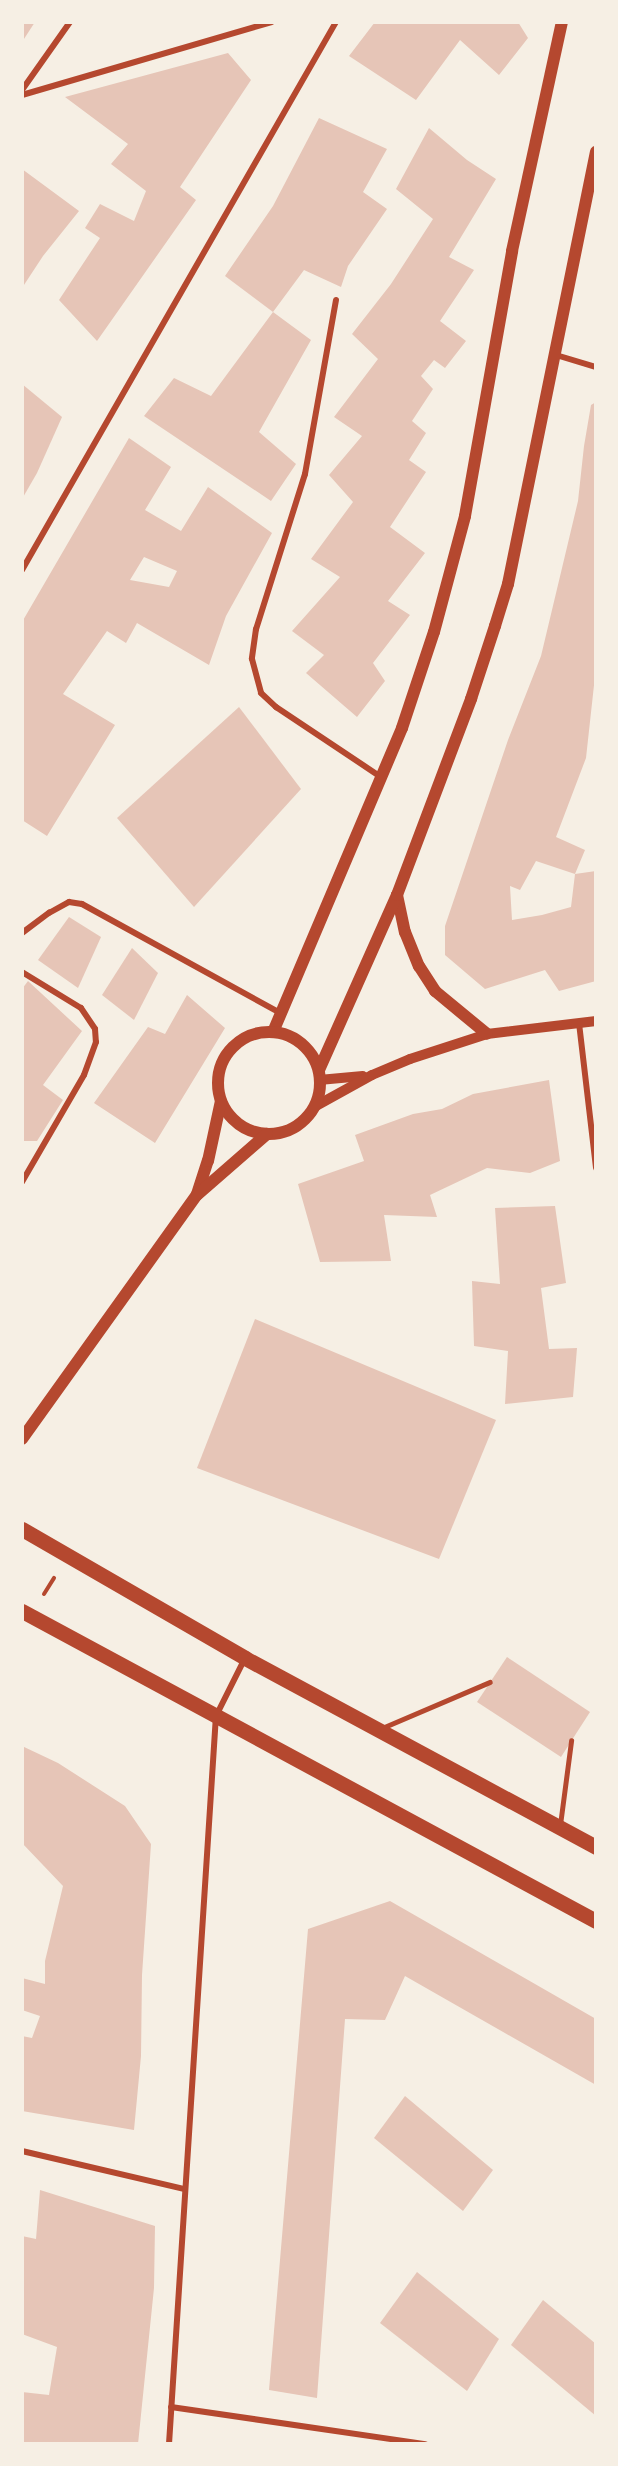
<!DOCTYPE html>
<html>
<head>
<meta charset="utf-8">
<style>
	body { margin:0 }
	#map { position:relative; width:618px; height:2466px; overflow:hidden; background:#f6efe4; font-family:"Titillium Web",sans-serif }
	div>[style] { position:absolute }
	.building>* { inset:0; background:#e6c5b7 }
	.path>* { height:4px; margin:-2px; padding:0 2px; transform-origin:2px; border-radius:2px; background:#b5482f }
	.service>* { height:4.5px; margin:-2.25px; padding:0 2.25px; transform-origin:2.25px; border-radius:2.25px; background:#b5482f }
	.minor>* { height:6px; margin:-3px; padding:0 3px; transform-origin:3px; border-radius:3px; background:#b5482f }
	.tertiary>* { height:10px; margin:-5px; padding:0 5px; transform-origin:5px; border-radius:5px; background:#b5482f }
	.secondary>* { height:12px; margin:-6px; padding:0 6px; transform-origin:6px; border-radius:6px; background:#b5482f }
	.secondary>.ring { margin:-6px; padding:0; box-sizing:content-box; background:none; border:12px solid #b5482f; border-radius:50% }
	.primary>* { height:15px; margin:-7.5px; padding:0 7.5px; transform-origin:7.5px; border-radius:7.5px; background:#b5482f }
	span { translate:-50% -50%; white-space:nowrap; text-align:center; line-height:1.15; -webkit-text-stroke:6px #f6efe4; paint-order:stroke }
	.frame { position:absolute; inset:0; border:24px solid #f6efe4; pointer-events:none }
</style>
</head>
<body>
<div id="map">
	<div class="building">
		<div style="clip-path:polygon(22px 22px,35px 22px,22px 42px)"></div>
		<div style="clip-path:polygon(375px 22px,518px 22px,528px 38px,499px 75px,460px 40px,416px 100px,349px 56px)"></div>
		<div style="clip-path:polygon(228px 53px,251px 80px,180px 187px,196px 200px,97px 341px,59px 300px,100px 238px,85px 228px,100px 204px,134px 221px,146px 191px,111px 164px,128px 144px,65px 97px)"></div>
		<div style="clip-path:polygon(319px 118px,387px 149px,363px 192px,387px 209px,348px 266px,341px 287px,304px 270px,273px 312px,225px 276px,273px 206px)"></div>
		<div style="clip-path:polygon(429px 128px,467px 160px,496px 179px,449px 257px,474px 270px,440px 321px,466px 341px,445px 368px,434px 360px,421px 376px,433px 389px,412px 421px,426px 433px,409px 460px,426px 472px,390px 527px,425px 553px,388px 601px,410px 615px,373px 663px,385px 681px,357px 717px,306px 673px,324px 655px,292px 631px,340px 577px,311px 559px,353px 502px,329px 475px,362px 436px,334px 417px,378px 359px,352px 334px,391px 284px,433px 219px,396px 189px)"></div>
		<div style="clip-path:polygon(22px 169px,79px 211px,43px 256px,22px 288px)"></div>
		<div style="clip-path:polygon(273px 312px,311px 340px,259px 432px,296px 464px,271px 501px,144px 416px,174px 378px,211px 396px)"></div>
		<div style="clip-path:polygon(22px 384px,62px 417px,37px 473px,22px 499px)"></div>
		<div style="clip-path:polygon(596px 402px,596px 667px,586px 758px,556px 837px,585px 850px,575px 874px,536px 861px,520px 890px,510px 886px,512px 920px,542px 915px,571px 907px,575px 874px,596px 871px,596px 981px,559px 991px,545px 970px,485px 989px,445px 955px,445px 926px,508px 740px,541px 656px,578px 501px,584px 446px,591px 405px)"></div>
		<div style="clip-path:polygon(evenodd,129px 438px,171px 467px,145px 510px,181px 531px,208px 487px,272px 533px,226px 616px,209px 665px,137px 623px,126px 643px,107px 631px,63px 694px,115px 725px,47px 836px,22px 820px,22px 622px,129px 438px,144px 557px,177px 571px,169px 587px,130px 580px,144px 557px)"></div>
		<div style="clip-path:polygon(239px 707px,301px 789px,194px 907px,117px 818px)"></div>
		<div style="clip-path:polygon(69px 917px,101px 937px,78px 988px,38px 960px)"></div>
		<div style="clip-path:polygon(132px 948px,158px 973px,134px 1020px,102px 995px)"></div>
		<div style="clip-path:polygon(28px 981px,82px 1031px,43px 1085px,63px 1100px,37px 1141px,22px 1141px,22px 989px)"></div>
		<div style="clip-path:polygon(187px 995px,225px 1028px,155px 1143px,94px 1103px,148px 1027px,165px 1034px)"></div>
		<div style="clip-path:polygon(549px 1080px,560px 1161px,530px 1173px,487px 1168px,430px 1195px,437px 1217px,384px 1215px,391px 1261px,320px 1262px,298px 1184px,364px 1161px,355px 1135px,413px 1114px,442px 1109px,473px 1094px)"></div>
		<div style="clip-path:polygon(555px 1206px,566px 1283px,541px 1288px,549px 1349px,577px 1348px,573px 1397px,505px 1404px,508px 1351px,474px 1346px,472px 1281px,500px 1284px,495px 1208px)"></div>
		<div style="clip-path:polygon(255px 1319px,496px 1420px,439px 1559px,197px 1468px)"></div>
		<div style="clip-path:polygon(507px 1657px,590px 1712px,561px 1757px,477px 1702px)"></div>
		<div style="clip-path:polygon(22px 1746px,58px 1763px,125px 1806px,151px 1844px,142px 1975px,141px 2056px,134px 2130px,22px 2111px,22px 2036px,32px 2038px,40px 2016px,22px 2010px,22px 1978px,45px 1984px,45px 1961px,63px 1886px,22px 1843px)"></div>
		<div style="clip-path:polygon(390px 1901px,596px 2019px,596px 2085px,405px 1976px,385px 2020px,345px 2019px,317px 2398px,269px 2390px,308px 1929px)"></div>
		<div style="clip-path:polygon(405px 2096px,493px 2170px,463px 2211px,374px 2138px)"></div>
		<div style="clip-path:polygon(40px 2190px,155px 2226px,154px 2288px,138px 2444px,22px 2444px,22px 2392px,49px 2395px,57px 2347px,22px 2334px,22px 2236px,36px 2239px)"></div>
		<div style="clip-path:polygon(417px 2272px,499px 2339px,467px 2391px,380px 2323px)"></div>
		<div style="clip-path:polygon(543px 2300px,596px 2344px,596px 2416px,511px 2345px)"></div>
	</div>
	<div class="path">
		<div style="left:44px;top:1594px;width:19px;rotate:-58deg"></div>
	</div>
	<div class="service">
		<div style="left:382px;top:1728px;width:117px;rotate:-23.1deg"></div>
		<div style="left:560px;top:1825px;width:85px;rotate:-82.5deg"></div>
	</div>
	<div class="minor">
		<div style="left:22px;top:90px;width:83px;rotate:-54.8deg"></div>
		<div style="left:22px;top:95px;width:260px;rotate:-16.3deg"></div>
		<div style="left:336px;top:300px;width:177px;rotate:100.1deg"></div>
		<div style="left:305px;top:474px;width:163px;rotate:107.5deg"></div>
		<div style="left:256px;top:629px;width:30px;rotate:98deg"></div>
		<div style="left:252px;top:659px;width:35px;rotate:75deg"></div>
		<div style="left:261px;top:693px;width:21px;rotate:43deg"></div>
		<div style="left:276px;top:707px;width:126px;rotate:33.7deg"></div>
		<div style="left:556px;top:355px;width:42px;rotate:16.7deg"></div>
		<div style="left:22px;top:570px;width:632px;rotate:-60.19deg"></div>
		<div style="left:22px;top:933px;width:34px;rotate:-37deg"></div>
		<div style="left:49px;top:913px;width:23px;rotate:-29deg"></div>
		<div style="left:69px;top:902px;width:13px;rotate:9deg"></div>
		<div style="left:82px;top:904px;width:226px;rotate:28.8deg"></div>
		<div style="left:22px;top:972px;width:69px;rotate:31.4deg"></div>
		<div style="left:81px;top:1008px;width:25px;rotate:56deg"></div>
		<div style="left:95px;top:1029px;width:13px;rotate:86deg"></div>
		<div style="left:96px;top:1042px;width:35px;rotate:110deg"></div>
		<div style="left:84px;top:1075px;width:124px;rotate:120.1deg"></div>
		<div style="left:579px;top:1023px;width:146px;rotate:83.3deg"></div>
		<div style="left:22px;top:2151px;width:166px;rotate:13.2deg"></div>
		<div style="left:171px;top:2407px;width:257px;rotate:8.3deg"></div>
		<div style="left:169px;top:2444px;width:730px;rotate:-86.31deg"></div>
		<div style="left:216px;top:1716px;width:65px;rotate:-63.4deg"></div>
	</div>
	<div class="tertiary">
		<div style="left:319px;top:1080px;width:44px;rotate:-5.2deg"></div>
		<div style="left:314px;top:1107px;width:66px;rotate:-28.9deg"></div>
		<div style="left:372px;top:1075px;width:41px;rotate:-22.8deg"></div>
		<div style="left:410px;top:1059px;width:81px;rotate:-18deg"></div>
		<div style="left:487px;top:1034px;width:110px;rotate:-6.8deg"></div>
	</div>
	<div class="secondary">
		<div style="left:397px;top:895px;width:38px;rotate:78deg"></div>
		<div style="left:405px;top:932px;width:37px;rotate:68deg"></div>
		<div style="left:419px;top:966px;width:30px;rotate:57deg"></div>
		<div style="left:435px;top:991px;width:67px;rotate:39.6deg"></div>
		<div style="left:273px;top:1032px;width:330px;rotate:-67deg"></div>
		<div style="left:402px;top:728px;width:101px;rotate:-71.6deg"></div>
		<div style="left:434px;top:632px;width:120px;rotate:-75deg"></div>
		<div style="left:465px;top:516px;width:269px;rotate:-79.9deg"></div>
		<div style="left:512px;top:251px;width:234px;rotate:-77.7deg"></div>
		<div class="ring" style="left:218px;top:1032px;width:90px;height:90px"></div>
		<div style="left:319px;top:1070px;width:192px;rotate:-66deg"></div>
		<div style="left:397px;top:895px;width:210px;rotate:-69.3deg"></div>
		<div style="left:471px;top:699px;width:77px;rotate:-71.8deg"></div>
		<div style="left:495px;top:626px;width:44px;rotate:-72.8deg"></div>
		<div style="left:508px;top:584px;width:441px;rotate:-78.5deg"></div>
		<div style="left:197px;top:1194px;width:35px;rotate:-72deg"></div>
		<div style="left:208px;top:1161px;width:61px;rotate:-77.8deg"></div>
		<div style="left:22px;top:1439px;width:300px;rotate:-54.4deg"></div>
		<div style="left:197px;top:1195px;width:93px;rotate:-41.1deg"></div>
	</div>
	<div class="primary">
		<div style="left:22px;top:1529px;width:258px;rotate:30deg"></div>
		<div style="left:245px;top:1658px;width:399px;rotate:28.3deg"></div>
		<div style="left:22px;top:1611px;width:652px;rotate:28.37deg"></div>
	</div>
	<div class="frame"></div>
</div>
</body>
</html>
